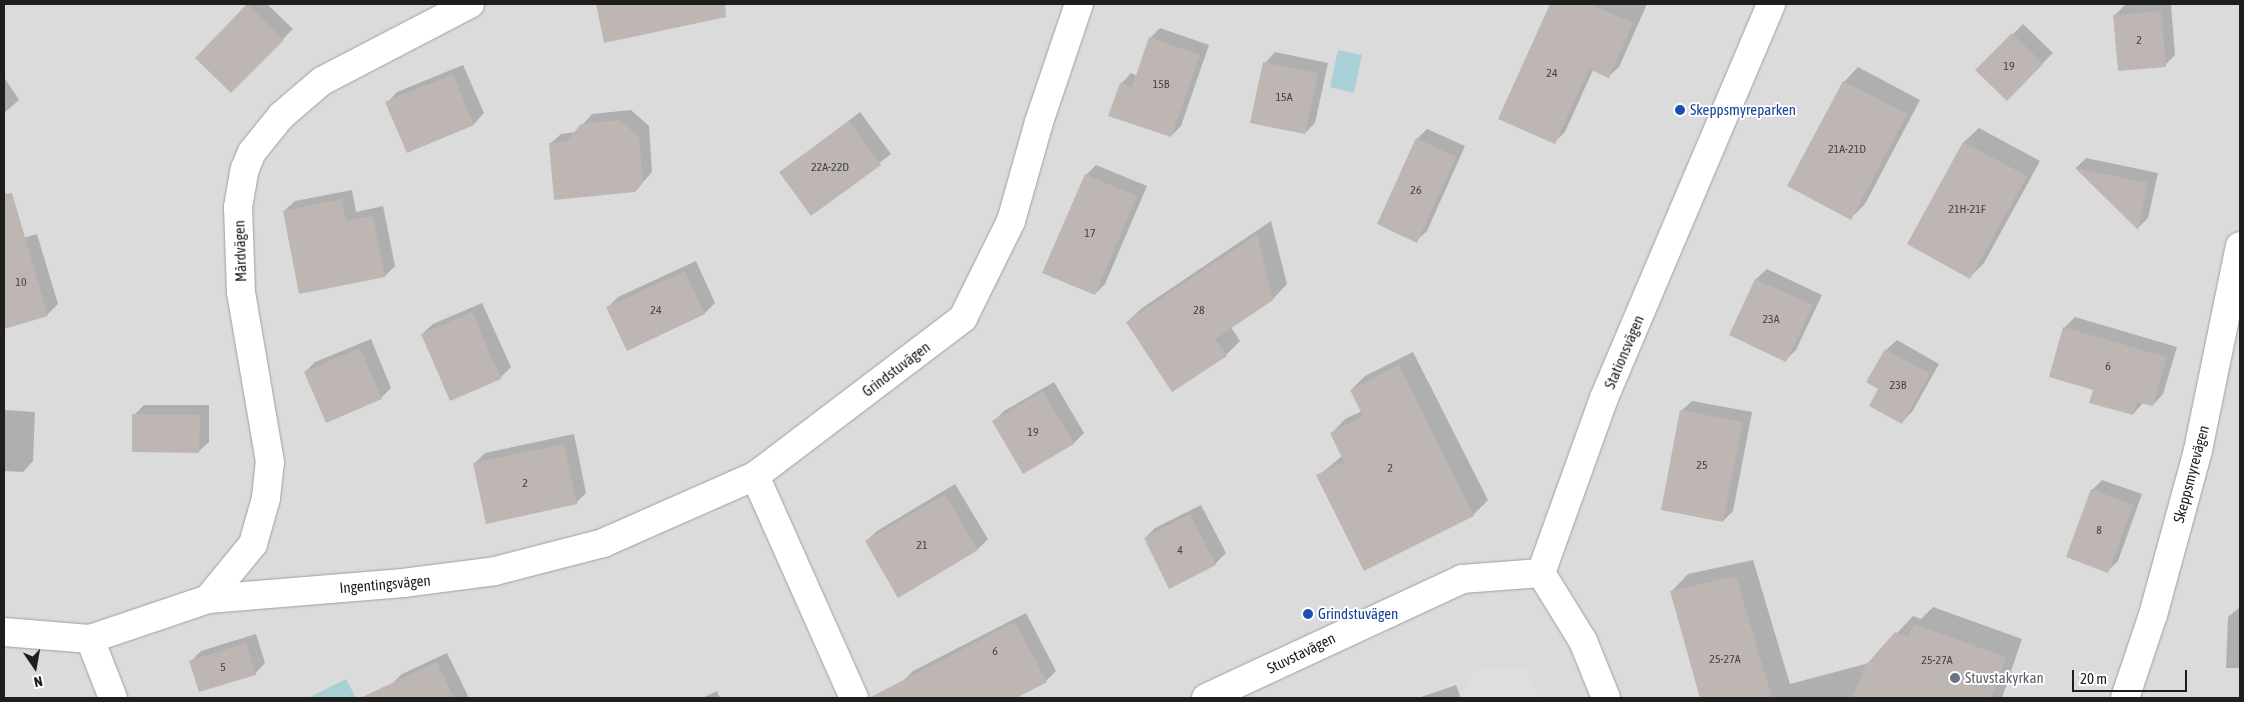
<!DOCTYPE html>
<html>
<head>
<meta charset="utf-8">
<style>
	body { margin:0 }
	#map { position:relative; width:2244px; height:702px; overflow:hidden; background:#eeeae5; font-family:"Asap Condensed",sans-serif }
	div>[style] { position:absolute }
	.residential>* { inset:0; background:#dcdbdb }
	.parking>* { inset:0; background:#dedede }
	.water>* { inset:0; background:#aad0d7 }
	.shadow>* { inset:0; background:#0003 }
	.building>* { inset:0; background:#beb6b2 }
	.roads { filter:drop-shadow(0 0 1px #9f9f9f) drop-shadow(0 0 1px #9f9f9f) }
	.minor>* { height:28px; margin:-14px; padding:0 14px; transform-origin:14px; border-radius:14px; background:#fff }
	.dots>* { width:14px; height:14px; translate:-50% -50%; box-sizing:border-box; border:2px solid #fff; border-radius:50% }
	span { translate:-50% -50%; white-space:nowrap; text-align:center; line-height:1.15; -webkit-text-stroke:4px #fff; paint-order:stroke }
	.number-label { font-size:12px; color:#464443 }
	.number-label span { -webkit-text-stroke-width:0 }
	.transit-label { font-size:15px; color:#164399 }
	.left { translate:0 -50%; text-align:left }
	.street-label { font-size:15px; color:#1e1e1e }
	.worship-label { font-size:15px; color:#5b616d }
	.frame { position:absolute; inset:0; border:5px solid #1e1e1e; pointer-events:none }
	.north { position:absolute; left:10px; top:642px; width:50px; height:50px; -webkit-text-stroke:4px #fff; paint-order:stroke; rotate:168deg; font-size:14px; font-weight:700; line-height:20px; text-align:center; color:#1e1e1e }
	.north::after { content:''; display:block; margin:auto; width:18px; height:22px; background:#1e1e1e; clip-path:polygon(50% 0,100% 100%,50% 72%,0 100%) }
	.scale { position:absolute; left:2072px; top:670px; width:115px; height:22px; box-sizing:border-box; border:2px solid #1e1e1e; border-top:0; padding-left:6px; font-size:15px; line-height:18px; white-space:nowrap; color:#1e1e1e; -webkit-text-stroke:4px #fff; paint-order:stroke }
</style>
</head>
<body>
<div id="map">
	<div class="residential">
		<div style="clip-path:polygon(4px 4px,2240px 4px,2240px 698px,4px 698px)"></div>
	</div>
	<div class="parking">
		<div style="clip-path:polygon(1479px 667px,1526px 669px,1539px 698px,1456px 698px)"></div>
	</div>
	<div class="water">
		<div style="clip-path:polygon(1338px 50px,1362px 55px,1354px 93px,1330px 87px)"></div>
		<div style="clip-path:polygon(346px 679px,356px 698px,308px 698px)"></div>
	</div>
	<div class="shadow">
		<div style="clip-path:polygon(249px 4px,267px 4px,293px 29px,231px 91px,196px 58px)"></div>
		<div style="clip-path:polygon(597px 4px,688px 4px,691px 16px,605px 42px)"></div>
		<div style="clip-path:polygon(1551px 4px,1647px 4px,1619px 67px,1608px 77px,1593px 70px,1565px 132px,1554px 143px,1499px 118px)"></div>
		<div style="clip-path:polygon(2171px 4px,2175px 55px,2165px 65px,2115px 15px,2125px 5px)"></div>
		<div style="clip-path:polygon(2023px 24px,2053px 53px,2007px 99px,1977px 70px)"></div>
		<div style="clip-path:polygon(1160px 28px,1209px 45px,1181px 126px,1171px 136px,1121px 84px,1131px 73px,1137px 76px,1150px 38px)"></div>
		<div style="clip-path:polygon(1275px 52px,1328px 63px,1315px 123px,1305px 133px,1265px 63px)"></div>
		<div style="clip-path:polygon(463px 65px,484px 113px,474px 124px,408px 152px,387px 103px,397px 92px)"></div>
		<div style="clip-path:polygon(1858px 67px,1920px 100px,1865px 204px,1851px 218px,1844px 82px)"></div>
		<div style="clip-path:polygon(4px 77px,19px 100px,4px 113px)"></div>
		<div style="clip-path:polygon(631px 110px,649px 126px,652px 172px,635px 191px,550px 144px,561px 134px,576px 132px,592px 114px)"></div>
		<div style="clip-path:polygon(860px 112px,891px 154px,812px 214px,781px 172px)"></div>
		<div style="clip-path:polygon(1979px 128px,2040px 161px,1984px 263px,1970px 277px,1908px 243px,1964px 142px)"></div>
		<div style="clip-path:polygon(1427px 129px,1465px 146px,1427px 231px,1416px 241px,1417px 139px)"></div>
		<div style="clip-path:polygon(2086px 158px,2158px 173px,2148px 218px,2138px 228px,2076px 168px)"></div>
		<div style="clip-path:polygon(1096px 165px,1147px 186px,1105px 284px,1095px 294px,1086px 175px)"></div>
		<div style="clip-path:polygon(352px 190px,356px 212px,383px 206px,395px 266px,385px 276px,284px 211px,295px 201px)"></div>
		<div style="clip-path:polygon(1271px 221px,1287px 284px,1273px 299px,1231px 327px,1240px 341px,1226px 355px,1127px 322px,1142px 308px)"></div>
		<div style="clip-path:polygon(37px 234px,58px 304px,47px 315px,4px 328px,4px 243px)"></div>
		<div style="clip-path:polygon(696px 261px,715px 303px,705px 313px,627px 350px,608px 307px,618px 297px)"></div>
		<div style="clip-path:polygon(1767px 269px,1822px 295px,1796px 350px,1786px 360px,1731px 335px,1756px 279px)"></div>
		<div style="clip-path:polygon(482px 303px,511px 367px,500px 378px,422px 334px,433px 324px)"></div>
		<div style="clip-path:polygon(2075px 317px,2177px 347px,2163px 394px,2153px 405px,2143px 403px,2133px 414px,2094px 389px,2064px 328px)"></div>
		<div style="clip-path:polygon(371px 339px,391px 388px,381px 398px,305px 372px,315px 362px)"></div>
		<div style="clip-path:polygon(1897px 340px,1939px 364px,1912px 412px,1901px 423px,1880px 389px,1886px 350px)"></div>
		<div style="clip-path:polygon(1413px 352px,1488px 500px,1473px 515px,1364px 569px,1318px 476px,1342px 456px,1331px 434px,1345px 419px,1362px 411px,1351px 390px,1365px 376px)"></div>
		<div style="clip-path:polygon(1054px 382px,1084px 433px,1074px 443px,994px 421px,1004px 411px)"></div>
		<div style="clip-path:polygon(1692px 401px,1752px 412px,1733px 511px,1723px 521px,1681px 411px)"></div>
		<div style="clip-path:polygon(144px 405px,209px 405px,209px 442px,198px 452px,134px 415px)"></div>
		<div style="clip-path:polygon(4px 410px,35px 412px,33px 461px,23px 472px,4px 471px)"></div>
		<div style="clip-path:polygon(574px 434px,586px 493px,576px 503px,475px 463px,485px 453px)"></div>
		<div style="clip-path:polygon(2102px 480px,2142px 494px,2118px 561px,2108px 571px,2092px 490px)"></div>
		<div style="clip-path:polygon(955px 484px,988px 539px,978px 549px,866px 541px,877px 531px)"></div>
		<div style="clip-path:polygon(1201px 505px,1226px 553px,1215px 564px,1170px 587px,1145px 538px,1155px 528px)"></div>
		<div style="clip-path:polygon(1753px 560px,1790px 684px,1869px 663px,1913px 616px,1921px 619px,1933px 607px,2022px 639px,2002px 698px,1701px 698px,1671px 592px,1688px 574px)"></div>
		<div style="clip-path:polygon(2240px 607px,2240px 668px,2226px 668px,2228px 617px)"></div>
		<div style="clip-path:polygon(1026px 613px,1056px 671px,1046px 681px,1013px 698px,912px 698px,903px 681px,913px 671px)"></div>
		<div style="clip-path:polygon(256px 634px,265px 663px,255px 674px,191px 661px,201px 651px)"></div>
		<div style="clip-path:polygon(447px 653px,469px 698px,399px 698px,392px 684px,402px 674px)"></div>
		<div style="clip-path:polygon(1456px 685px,1461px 698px,1418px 698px)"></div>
		<div style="clip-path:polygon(717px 691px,720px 698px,702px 698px)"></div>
	</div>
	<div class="building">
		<div style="clip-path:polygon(247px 4px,284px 40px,231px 93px,195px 58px)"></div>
		<div style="clip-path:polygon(596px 4px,725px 4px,726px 17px,604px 43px)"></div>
		<div style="clip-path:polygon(1550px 4px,1590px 4px,1633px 23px,1609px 78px,1589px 69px,1555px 144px,1498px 119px)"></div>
		<div style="clip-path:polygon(2161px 11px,2166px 67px,2118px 71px,2113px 15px)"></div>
		<div style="clip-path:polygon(2012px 33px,2043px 64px,2007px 101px,1975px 70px)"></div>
		<div style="clip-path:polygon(1149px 37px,1200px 55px,1171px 137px,1108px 116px,1120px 83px,1132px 87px)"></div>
		<div style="clip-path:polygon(1263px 62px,1318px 73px,1305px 134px,1250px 123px)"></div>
		<div style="clip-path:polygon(453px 74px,474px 125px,407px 153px,385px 102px)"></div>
		<div style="clip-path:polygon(1843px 81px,1907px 114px,1851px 220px,1787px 186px)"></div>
		<div style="clip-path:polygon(620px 120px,639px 137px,643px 183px,635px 192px,554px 200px,549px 143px,566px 142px,581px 124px)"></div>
		<div style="clip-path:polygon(849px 121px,881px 165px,811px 216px,779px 172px)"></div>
		<div style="clip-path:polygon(1416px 138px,1456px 157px,1417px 243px,1377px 224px)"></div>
		<div style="clip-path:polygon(1963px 142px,2027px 176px,1970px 279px,1907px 244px)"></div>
		<div style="clip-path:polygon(2075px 168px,2148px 183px,2138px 230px)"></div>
		<div style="clip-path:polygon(1085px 174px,1137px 196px,1095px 295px,1042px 273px)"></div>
		<div style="clip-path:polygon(12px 193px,48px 316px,4px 329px,4px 194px)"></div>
		<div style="clip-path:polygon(342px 199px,346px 221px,373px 216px,385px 277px,299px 294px,283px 211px)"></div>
		<div style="clip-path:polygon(1257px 234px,1273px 300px,1215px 339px,1227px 356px,1172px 392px,1126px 322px)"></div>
		<div style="clip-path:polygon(685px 271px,705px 314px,627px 351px,606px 307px)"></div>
		<div style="clip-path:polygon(1755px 279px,1813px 305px,1786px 362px,1729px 335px)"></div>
		<div style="clip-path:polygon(472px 312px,501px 379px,450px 401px,421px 334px)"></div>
		<div style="clip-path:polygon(2063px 327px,2167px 357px,2153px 406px,2137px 402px,2133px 415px,2089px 403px,2093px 390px,2049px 377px)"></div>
		<div style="clip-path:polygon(360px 348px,382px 399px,326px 423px,304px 372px)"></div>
		<div style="clip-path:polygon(1885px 349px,1930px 374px,1902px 424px,1869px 406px,1878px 389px,1866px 382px)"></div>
		<div style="clip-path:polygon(1399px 365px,1474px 516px,1364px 571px,1316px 475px,1344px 462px,1330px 433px,1363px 416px,1350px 390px)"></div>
		<div style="clip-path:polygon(1043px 391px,1074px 444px,1023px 474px,992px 421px)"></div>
		<div style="clip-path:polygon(1680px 410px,1743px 422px,1723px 522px,1661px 510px)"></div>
		<div style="clip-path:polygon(132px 414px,200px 415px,199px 453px,132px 452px)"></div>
		<div style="clip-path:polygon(564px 444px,577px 504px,486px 524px,473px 463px)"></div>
		<div style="clip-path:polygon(2091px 489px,2133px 505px,2108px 573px,2066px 557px)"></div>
		<div style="clip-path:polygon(945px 494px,978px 550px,898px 598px,865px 541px)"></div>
		<div style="clip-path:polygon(1190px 514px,1216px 565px,1169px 589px,1144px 538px)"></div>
		<div style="clip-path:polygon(1736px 576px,1772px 698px,1700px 698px,1670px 591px)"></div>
		<div style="clip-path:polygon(1015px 622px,1047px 682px,1016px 698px,869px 698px)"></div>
		<div style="clip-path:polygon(1914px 624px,2006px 657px,1991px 698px,1852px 698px,1865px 666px,1895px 632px,1908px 637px)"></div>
		<div style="clip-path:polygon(246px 643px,256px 675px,199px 692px,189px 661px)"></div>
		<div style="clip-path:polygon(437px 662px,454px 698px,360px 698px)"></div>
	</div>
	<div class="roads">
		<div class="minor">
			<div style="left:1541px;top:573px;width:186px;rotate:-70.2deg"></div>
			<div style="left:1604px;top:398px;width:428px;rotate:-67deg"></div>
			<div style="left:1541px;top:573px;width:80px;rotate:58.3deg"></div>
			<div style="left:1583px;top:641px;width:61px;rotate:68deg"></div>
			<div style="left:208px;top:599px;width:71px;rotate:-50.7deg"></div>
			<div style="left:253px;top:544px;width:48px;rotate:-74.2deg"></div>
			<div style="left:266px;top:498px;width:36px;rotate:-84deg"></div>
			<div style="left:270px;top:462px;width:171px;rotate:-99.7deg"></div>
			<div style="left:241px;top:293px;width:86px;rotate:-92deg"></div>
			<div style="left:238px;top:207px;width:39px;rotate:-80deg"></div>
			<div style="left:245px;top:169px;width:18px;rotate:-68deg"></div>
			<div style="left:252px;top:152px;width:46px;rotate:-51.1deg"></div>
			<div style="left:281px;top:116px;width:54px;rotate:-40.5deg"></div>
			<div style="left:322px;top:81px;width:167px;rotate:-27.5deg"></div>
			<div style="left:4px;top:632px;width:86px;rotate:4.7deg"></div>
			<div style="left:90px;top:639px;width:125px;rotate:-18.7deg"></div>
			<div style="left:208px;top:599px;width:196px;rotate:-4.7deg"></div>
			<div style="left:403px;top:583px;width:93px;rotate:-7.4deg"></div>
			<div style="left:495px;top:571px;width:112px;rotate:-14.5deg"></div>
			<div style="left:603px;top:543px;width:166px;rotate:-23.8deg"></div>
			<div style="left:90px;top:639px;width:63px;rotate:68.7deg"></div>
			<div style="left:854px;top:698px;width:243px;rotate:-114deg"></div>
			<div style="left:755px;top:476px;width:261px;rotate:-37.2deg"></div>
			<div style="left:963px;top:318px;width:108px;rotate:-63.7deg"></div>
			<div style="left:1011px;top:221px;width:103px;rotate:-74.2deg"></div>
			<div style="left:1039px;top:122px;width:125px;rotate:-71.3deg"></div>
			<div style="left:1206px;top:698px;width:282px;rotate:-24.9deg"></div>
			<div style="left:1462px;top:579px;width:79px;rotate:-4.3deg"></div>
			<div style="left:2125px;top:698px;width:88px;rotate:-71.4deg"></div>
			<div style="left:2153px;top:615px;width:171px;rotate:-74.7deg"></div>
			<div style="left:2198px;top:450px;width:208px;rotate:-78.4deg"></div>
		</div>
	</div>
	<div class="dots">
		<div style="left:1680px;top:110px;background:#1a4fb4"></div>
		<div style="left:1308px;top:614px;background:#1a4fb4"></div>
		<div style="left:1955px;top:678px;background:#6b7280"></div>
	</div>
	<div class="number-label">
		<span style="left:2139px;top:41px">2</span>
		<span style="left:2009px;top:67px">19</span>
		<span style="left:1552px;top:74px">24</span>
		<span style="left:1161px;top:85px">15B</span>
		<span style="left:1284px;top:98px">15A</span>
		<span style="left:1847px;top:150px">21A-21D</span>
		<span style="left:830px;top:168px">22A-22D</span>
		<span style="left:1416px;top:191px">26</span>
		<span style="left:1967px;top:210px">21H-21F</span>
		<span style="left:1090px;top:234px">17</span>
		<span style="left:21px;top:283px">10</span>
		<span style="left:656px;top:311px">24</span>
		<span style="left:1199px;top:311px">28</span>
		<span style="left:1771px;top:320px">23A</span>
		<span style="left:2108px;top:367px">6</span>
		<span style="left:1898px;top:386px">23B</span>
		<span style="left:1033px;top:433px">19</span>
		<span style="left:1702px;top:466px">25</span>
		<span style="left:1390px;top:469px">2</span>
		<span style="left:525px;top:484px">2</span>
		<span style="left:2099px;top:531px">8</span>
		<span style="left:922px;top:546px">21</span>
		<span style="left:1180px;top:551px">4</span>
		<span style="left:995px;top:652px">6</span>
		<span style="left:1725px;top:660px">25-27A</span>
		<span style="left:1937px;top:661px">25-27A</span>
		<span style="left:223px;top:668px">5</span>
	</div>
	<div class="transit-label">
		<span class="left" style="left:1690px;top:110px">Skeppsmyreparken</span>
		<span class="left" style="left:1318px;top:614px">Grindstuvägen</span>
	</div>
	<div class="street-label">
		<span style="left:240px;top:251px;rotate:-92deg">Mårdvägen</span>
		<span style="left:1624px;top:352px;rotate:-67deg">Stationsvägen</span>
		<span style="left:896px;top:369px;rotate:-37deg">Grindstuvägen</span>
		<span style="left:2191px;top:474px;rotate:-75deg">Skeppsmyrevägen</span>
		<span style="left:385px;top:584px;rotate:-5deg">Ingentingsvägen</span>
		<span style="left:1301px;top:653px;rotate:-26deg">Stuvstavägen</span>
	</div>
	<div class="worship-label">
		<span class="left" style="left:1965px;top:678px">Stuvstakyrkan</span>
	</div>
	<div class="frame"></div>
	<div class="north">N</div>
	<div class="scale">20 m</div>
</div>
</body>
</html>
